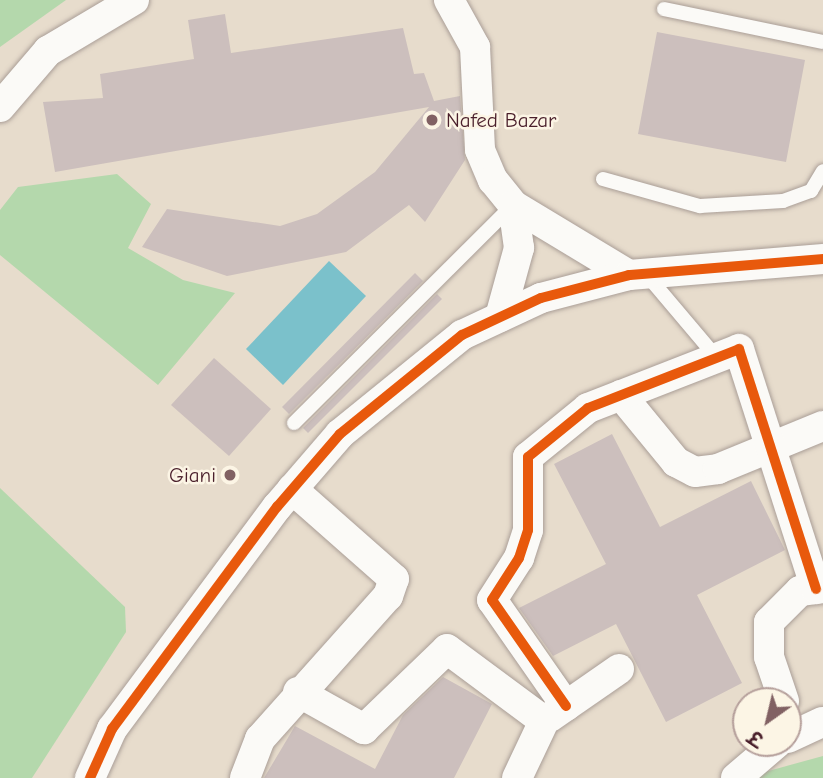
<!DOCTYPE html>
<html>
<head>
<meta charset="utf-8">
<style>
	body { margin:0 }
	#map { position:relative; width:823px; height:778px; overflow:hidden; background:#e7dccc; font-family:"Comic Neue","Playpen Sans Deva",sans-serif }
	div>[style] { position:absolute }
	.green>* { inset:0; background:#b4d8ac }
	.water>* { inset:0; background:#7bc1cb }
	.building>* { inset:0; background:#ccbfbd }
	.roads { filter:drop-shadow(0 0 2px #aa9e97) drop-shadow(0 0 2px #aa9e97) }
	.service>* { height:14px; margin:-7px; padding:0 7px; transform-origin:7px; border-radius:7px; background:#fbfaf7 }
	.minor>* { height:30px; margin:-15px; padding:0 15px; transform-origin:15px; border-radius:15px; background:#fbfaf7 }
	.cycleway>* { height:10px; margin:-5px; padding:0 5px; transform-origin:5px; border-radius:5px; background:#e8590c }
	.dots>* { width:19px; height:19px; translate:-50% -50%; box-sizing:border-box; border:4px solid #fcf5e5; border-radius:50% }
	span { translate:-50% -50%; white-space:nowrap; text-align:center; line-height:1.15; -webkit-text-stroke:5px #fcf5e5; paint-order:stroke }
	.poi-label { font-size:21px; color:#4a1f2b }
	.left { translate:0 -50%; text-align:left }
	.right { translate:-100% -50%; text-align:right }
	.north { position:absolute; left:732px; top:687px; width:70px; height:70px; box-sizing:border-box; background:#fcf5e5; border:2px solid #b59f9b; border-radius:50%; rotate:214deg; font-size:19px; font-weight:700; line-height:28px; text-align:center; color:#4a1f2b }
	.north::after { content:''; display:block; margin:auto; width:24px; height:32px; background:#816163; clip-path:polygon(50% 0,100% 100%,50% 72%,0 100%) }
</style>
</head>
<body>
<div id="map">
	<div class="green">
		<div style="clip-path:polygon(0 0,66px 0,0 47px)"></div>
		<div style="clip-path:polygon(117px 174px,151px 204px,128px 248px,183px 280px,235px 293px,158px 385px,0 255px,0 210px,18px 187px)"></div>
		<div style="clip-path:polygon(0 488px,125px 607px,126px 632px,32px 778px,0 778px)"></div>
		<div style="clip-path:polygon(823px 756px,823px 778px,745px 778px,746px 777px)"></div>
	</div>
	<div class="water">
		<div style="clip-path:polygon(329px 261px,366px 296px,283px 385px,246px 349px)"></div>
	</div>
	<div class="building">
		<div style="clip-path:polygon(225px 14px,231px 53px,403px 28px,414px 74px,424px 73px,434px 101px,460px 96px,465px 160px,425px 222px,409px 205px,346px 252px,227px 276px,142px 247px,167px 209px,280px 226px,317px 214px,375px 172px,429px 107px,55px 172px,43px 102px,103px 98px,100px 74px,194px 59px,188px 20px)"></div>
		<div style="clip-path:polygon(657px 32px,805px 60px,786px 162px,638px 134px)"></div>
		<div style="clip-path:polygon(415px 273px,423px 281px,289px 414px,282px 407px)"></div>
		<div style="clip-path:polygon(437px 294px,442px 299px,308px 433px,303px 428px)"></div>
		<div style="clip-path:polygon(214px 358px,271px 409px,229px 456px,171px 405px)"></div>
		<div style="clip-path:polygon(612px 434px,660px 527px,751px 481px,785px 550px,697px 595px,742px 683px,666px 722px,616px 624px,553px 656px,519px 608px,606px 564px,554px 464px)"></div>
		<div style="clip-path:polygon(443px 677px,492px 704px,454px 778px,264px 778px,295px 726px,375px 769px,403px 715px)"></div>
	</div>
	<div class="roads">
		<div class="service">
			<div style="left:664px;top:9px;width:162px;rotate:11.7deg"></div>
			<div style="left:603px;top:179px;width:101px;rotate:15.6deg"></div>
			<div style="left:700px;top:206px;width:83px;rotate:-3.4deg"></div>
			<div style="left:783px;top:201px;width:30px;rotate:-20deg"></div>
			<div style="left:811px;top:191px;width:23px;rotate:-59deg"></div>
			<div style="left:646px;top:274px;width:110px;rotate:49.8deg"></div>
			<div style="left:294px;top:423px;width:309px;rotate:-44.9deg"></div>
		</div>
		<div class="minor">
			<div style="left:449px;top:0;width:54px;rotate:61deg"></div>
			<div style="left:475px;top:47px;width:103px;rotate:87.2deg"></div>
			<div style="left:480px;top:150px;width:33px;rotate:67deg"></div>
			<div style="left:493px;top:180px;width:32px;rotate:51deg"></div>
			<div style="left:513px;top:205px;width:135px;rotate:31.1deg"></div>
			<div style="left:0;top:107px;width:74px;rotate:-49.4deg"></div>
			<div style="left:48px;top:51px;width:100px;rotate:-30.7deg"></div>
			<div style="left:500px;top:317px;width:72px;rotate:-74.6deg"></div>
			<div style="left:519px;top:248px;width:43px;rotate:-97.9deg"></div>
			<div style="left:621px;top:395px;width:87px;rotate:50.6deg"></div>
			<div style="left:676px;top:462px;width:21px;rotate:28deg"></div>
			<div style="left:695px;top:472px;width:23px;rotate:-7deg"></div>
			<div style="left:718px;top:469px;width:113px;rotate:-22.3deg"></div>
			<div style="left:298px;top:692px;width:76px;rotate:29.3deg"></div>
			<div style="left:364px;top:729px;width:115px;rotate:-43.9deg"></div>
			<div style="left:447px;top:649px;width:121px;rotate:36.6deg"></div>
			<div style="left:544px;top:721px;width:63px;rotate:115.3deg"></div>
			<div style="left:784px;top:701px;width:46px;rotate:-108.8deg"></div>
			<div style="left:769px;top:657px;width:35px;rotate:-90deg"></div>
			<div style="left:769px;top:622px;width:44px;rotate:-45deg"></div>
			<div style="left:800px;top:591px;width:23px;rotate:-7deg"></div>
			<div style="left:566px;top:706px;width:129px;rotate:-124.9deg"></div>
			<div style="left:492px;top:600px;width:50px;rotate:-57.3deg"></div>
			<div style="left:519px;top:558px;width:29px;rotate:-72deg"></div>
			<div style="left:528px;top:530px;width:73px;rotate:-90deg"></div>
			<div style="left:528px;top:457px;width:77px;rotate:-39.2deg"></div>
			<div style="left:588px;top:408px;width:162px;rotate:-21.3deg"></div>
			<div style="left:739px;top:349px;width:252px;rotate:72.2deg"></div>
			<div style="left:550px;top:717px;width:84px;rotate:-34.8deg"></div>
			<div style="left:788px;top:738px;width:38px;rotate:-25deg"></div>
			<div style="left:90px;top:778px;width:54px;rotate:-65.8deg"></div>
			<div style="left:112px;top:729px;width:277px;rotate:-53.4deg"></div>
			<div style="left:277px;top:507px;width:96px;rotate:-49.2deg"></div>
			<div style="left:340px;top:434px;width:157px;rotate:-39.1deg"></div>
			<div style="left:462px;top:335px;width:87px;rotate:-25.1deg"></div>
			<div style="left:541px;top:298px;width:91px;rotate:-14.6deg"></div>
			<div style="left:629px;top:275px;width:195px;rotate:-4.7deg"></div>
			<div style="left:245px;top:778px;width:42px;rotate:-69deg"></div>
			<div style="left:260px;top:739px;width:192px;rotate:-48.2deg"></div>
			<div style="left:388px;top:596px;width:18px;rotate:-71deg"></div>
			<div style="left:394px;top:579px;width:136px;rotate:-138.6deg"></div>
			<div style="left:736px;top:778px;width:54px;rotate:-40.5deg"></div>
		</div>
	</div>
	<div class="cycleway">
		<div style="left:566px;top:706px;width:129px;rotate:-124.9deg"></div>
		<div style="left:492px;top:600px;width:50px;rotate:-57.3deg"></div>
		<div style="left:519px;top:558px;width:29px;rotate:-72deg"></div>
		<div style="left:528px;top:530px;width:73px;rotate:-90deg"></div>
		<div style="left:528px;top:457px;width:77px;rotate:-39.2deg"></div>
		<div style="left:588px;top:408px;width:162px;rotate:-21.3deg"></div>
		<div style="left:739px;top:349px;width:252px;rotate:72.2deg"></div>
		<div style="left:90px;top:778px;width:54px;rotate:-65.8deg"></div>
		<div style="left:112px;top:729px;width:277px;rotate:-53.4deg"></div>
		<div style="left:277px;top:507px;width:96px;rotate:-49.2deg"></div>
		<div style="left:340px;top:434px;width:157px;rotate:-39.1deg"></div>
		<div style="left:462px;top:335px;width:87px;rotate:-25.1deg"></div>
		<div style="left:541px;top:298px;width:91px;rotate:-14.6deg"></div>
		<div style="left:629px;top:275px;width:195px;rotate:-4.7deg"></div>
	</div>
	<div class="dots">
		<div style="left:432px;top:120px;background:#816163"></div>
		<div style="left:230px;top:475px;background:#816163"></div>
	</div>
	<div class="poi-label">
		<span class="left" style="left:446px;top:120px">Nafed Bazar</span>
		<span class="right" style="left:216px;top:475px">Giani</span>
	</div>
	<div class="north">उ</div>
</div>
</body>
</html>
